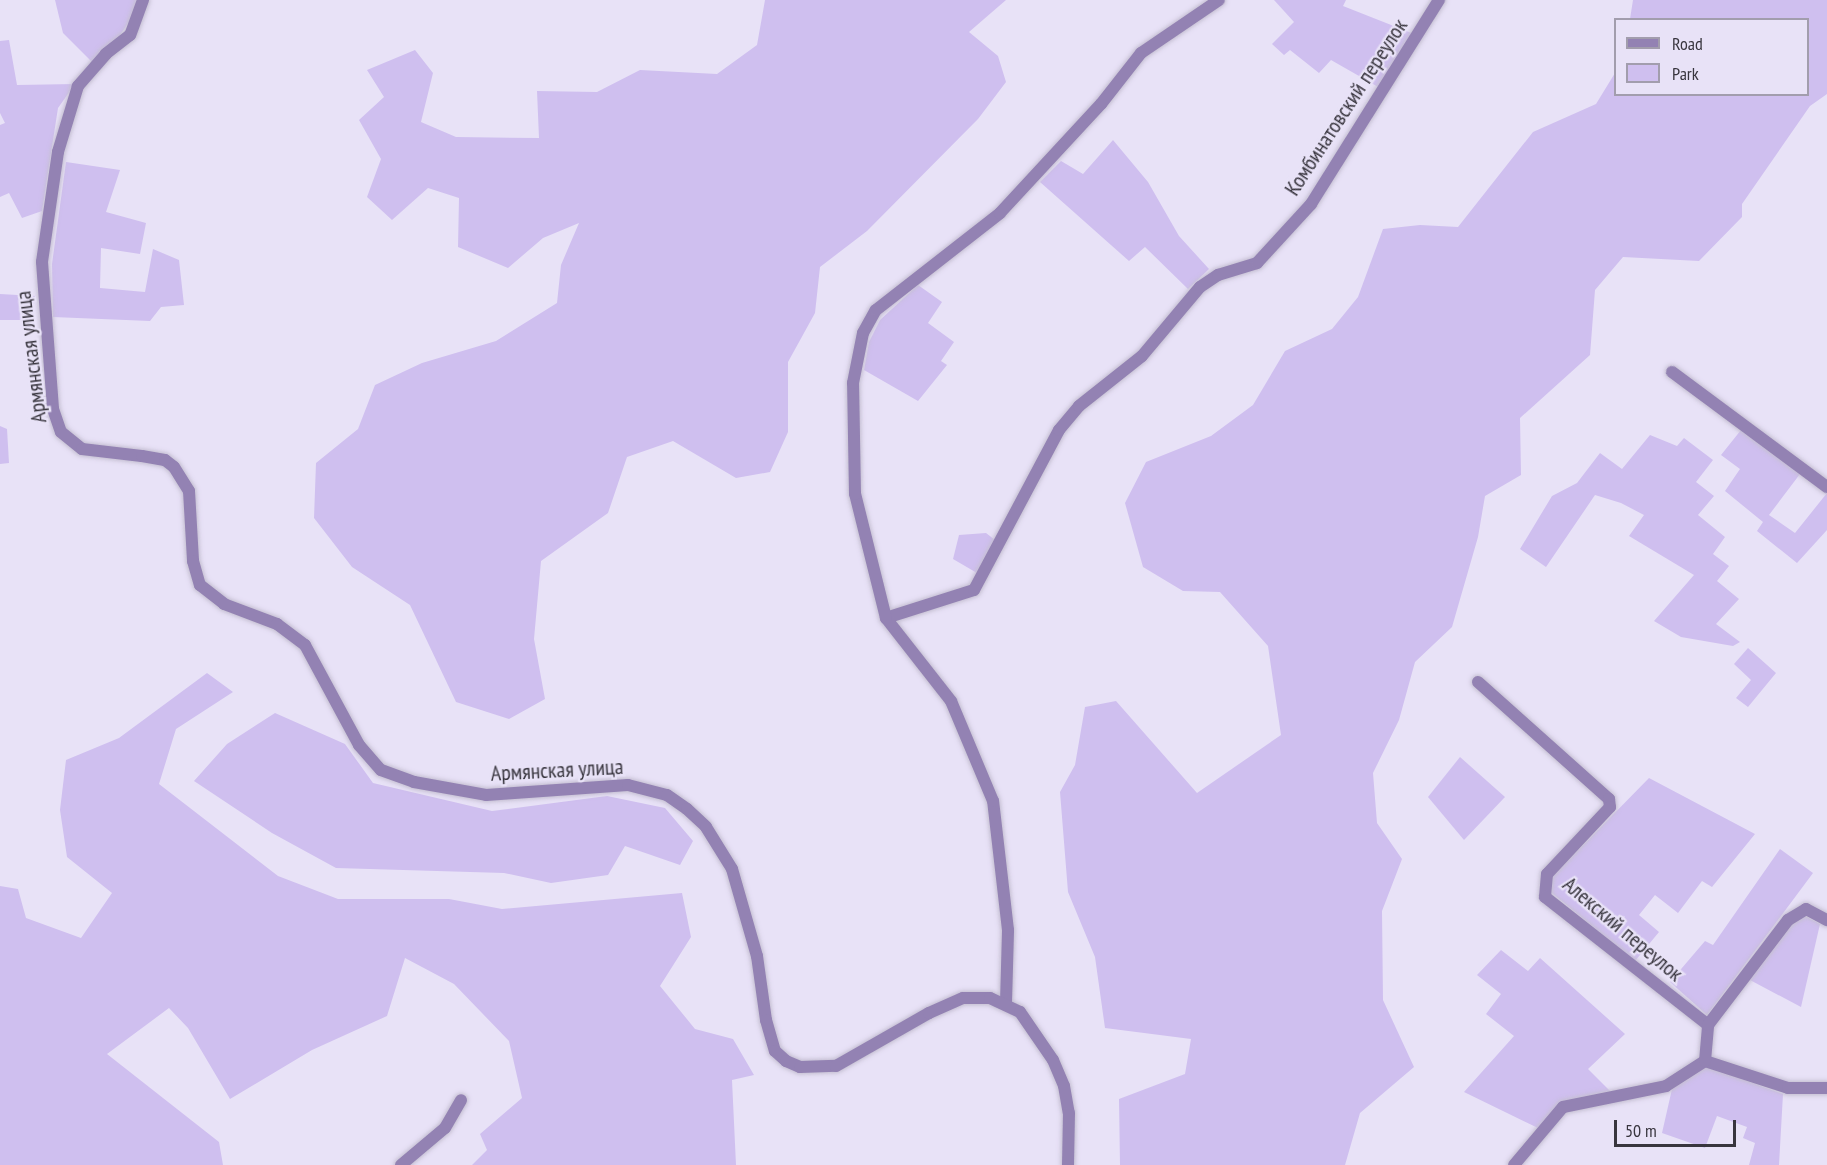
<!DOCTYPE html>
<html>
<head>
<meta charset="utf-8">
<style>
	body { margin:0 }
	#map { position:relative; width:1827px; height:1165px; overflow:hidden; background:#e8e2f7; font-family:"PT Sans Narrow",sans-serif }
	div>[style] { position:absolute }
	.green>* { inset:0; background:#cfbfef }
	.roads { filter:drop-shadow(0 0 2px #c5bfd2) drop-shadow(0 0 2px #c5bfd2) }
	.minor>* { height:12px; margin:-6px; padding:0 6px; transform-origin:6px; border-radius:6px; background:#9382b3 }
	.tertiary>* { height:12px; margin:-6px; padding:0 6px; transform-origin:6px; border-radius:6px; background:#9382b3 }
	span { translate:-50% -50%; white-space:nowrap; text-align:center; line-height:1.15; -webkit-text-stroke:4.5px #e8e2f7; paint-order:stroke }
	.street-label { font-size:22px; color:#38353e }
	.legend { position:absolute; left:1614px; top:18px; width:195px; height:78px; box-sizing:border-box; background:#e8e2f7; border:2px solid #a29dad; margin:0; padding:8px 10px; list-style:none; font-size:18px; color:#38353e }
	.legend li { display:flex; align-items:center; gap:12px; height:30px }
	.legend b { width:30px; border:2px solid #a29dad }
	.scale { position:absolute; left:1614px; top:1120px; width:122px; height:27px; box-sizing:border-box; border:3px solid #38353e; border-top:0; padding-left:8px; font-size:18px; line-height:21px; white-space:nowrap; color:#38353e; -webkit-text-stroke:4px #e8e2f7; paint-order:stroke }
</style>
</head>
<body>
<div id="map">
	<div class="green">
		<div style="clip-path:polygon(55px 0,137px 0,137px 10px,118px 38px,92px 62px,63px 33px)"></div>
		<div style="clip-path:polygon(765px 0,1006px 0,969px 32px,998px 56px,1006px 82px,978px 119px,867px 231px,820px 267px,815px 313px,788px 362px,788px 432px,770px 472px,736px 478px,673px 441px,627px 457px,608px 513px,541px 561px,534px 639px,545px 699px,509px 719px,456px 702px,410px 605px,352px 567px,314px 518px,316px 463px,358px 429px,375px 385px,422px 363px,496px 341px,557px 303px,561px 265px,579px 223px,543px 238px,508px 268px,458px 247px,459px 198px,428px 188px,392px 220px,367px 197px,381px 159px,359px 120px,384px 97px,367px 70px,415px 50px,433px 73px,421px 122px,456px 137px,539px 138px,537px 91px,597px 92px,640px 70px,717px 74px,757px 45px)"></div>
		<div style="clip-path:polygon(1274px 0,1346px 0,1343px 6px,1414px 34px,1380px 88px,1331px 60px,1319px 73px,1290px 50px,1284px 55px,1272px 44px,1294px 22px)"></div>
		<div style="clip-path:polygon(1633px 0,1827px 0,1827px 94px,1810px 106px,1742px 204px,1742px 217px,1699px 261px,1623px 257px,1595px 290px,1590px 355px,1520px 418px,1521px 475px,1485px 496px,1478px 537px,1452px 627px,1415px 662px,1399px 720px,1373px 773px,1377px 823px,1402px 859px,1382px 911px,1383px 1000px,1414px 1067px,1360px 1113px,1345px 1165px,1120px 1165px,1119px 1099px,1185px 1074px,1191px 1039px,1105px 1028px,1095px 957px,1068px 892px,1060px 792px,1075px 765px,1085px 707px,1116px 701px,1197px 793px,1281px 735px,1268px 646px,1220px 592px,1183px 591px,1143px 567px,1125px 503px,1146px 462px,1211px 436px,1253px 405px,1285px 351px,1332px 329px,1358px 297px,1383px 229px,1420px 225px,1458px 227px,1533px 132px,1596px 104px,1615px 73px,1616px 94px,1808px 94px,1808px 20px,1630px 19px)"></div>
		<div style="clip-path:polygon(9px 40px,17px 85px,75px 84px,58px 108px,42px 211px,22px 218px,9px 193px,0 197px,0 125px,5px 123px,0 113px,0 41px)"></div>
		<div style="clip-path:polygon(1113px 140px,1148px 182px,1179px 236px,1209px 269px,1188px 289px,1145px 247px,1129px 261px,1040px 182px,1061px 161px,1083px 174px)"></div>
		<div style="clip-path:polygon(66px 162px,120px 170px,106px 212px,146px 223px,140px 254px,101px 248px,100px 288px,145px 292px,153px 249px,179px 260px,184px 305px,161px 307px,150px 321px,53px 317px,52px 264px)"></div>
		<div style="clip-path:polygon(918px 285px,942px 302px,928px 323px,954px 342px,941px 361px,947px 365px,918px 401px,864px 370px,869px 342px,880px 320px)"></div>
		<div style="clip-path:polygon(0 294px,35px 296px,32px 320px,0 320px)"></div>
		<div style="clip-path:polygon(0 426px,7px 429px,9px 463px,0 464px)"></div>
		<div style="clip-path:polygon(1741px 430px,1800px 474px,1769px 515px,1795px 533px,1827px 493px,1827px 530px,1797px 563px,1757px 531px,1763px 522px,1725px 491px,1740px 469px,1721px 455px)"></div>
		<div style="clip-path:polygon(1650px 435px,1677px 446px,1684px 438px,1713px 460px,1696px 482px,1714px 496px,1698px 515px,1725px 537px,1713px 554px,1729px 566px,1717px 581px,1739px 599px,1716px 624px,1740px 642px,1733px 646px,1681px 637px,1654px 621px,1694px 575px,1629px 536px,1644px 515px,1621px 503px,1595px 495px,1546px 567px,1520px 549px,1552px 496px,1577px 483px,1600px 453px,1622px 469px)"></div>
		<div style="clip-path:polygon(986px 533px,995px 540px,977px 573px,953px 559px,959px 535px)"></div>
		<div style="clip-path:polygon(1748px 648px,1776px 673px,1748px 707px,1736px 698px,1751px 680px,1734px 664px)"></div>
		<div style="clip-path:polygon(207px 673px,233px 692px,176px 729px,159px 784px,278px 876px,338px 899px,449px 899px,502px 909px,682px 893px,691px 937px,660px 986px,695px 1029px,733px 1039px,754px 1075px,732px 1080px,736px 1165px,472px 1165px,487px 1150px,480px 1134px,522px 1098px,509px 1041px,454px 984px,405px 958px,387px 1016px,312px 1050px,230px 1099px,188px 1028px,169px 1008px,107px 1054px,219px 1142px,223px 1165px,0 1165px,0 886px,18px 889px,26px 918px,81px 938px,112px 893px,67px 857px,60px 810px,66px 760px,119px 738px)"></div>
		<div style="clip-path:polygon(275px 713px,345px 744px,373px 783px,492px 811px,607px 796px,665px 808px,693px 841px,680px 865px,625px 846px,608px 875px,551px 883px,504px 873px,336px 868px,272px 833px,194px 781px,227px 744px)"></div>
		<div style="clip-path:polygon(1460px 757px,1505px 797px,1464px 840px,1428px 797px)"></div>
		<div style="clip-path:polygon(1649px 778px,1755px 834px,1712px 887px,1702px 881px,1678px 913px,1655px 895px,1639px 915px,1659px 932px,1635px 961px,1552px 893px,1552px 877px)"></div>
		<div style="clip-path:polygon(1780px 849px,1813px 873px,1707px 1015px,1670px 982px,1705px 941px,1713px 945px)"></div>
		<div style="clip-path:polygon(1805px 916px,1820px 924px,1801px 1007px,1750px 980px,1797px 918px)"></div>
		<div style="clip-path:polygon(1501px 950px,1528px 971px,1540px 958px,1625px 1034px,1588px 1069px,1610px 1091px,1567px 1100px,1538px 1128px,1464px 1092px,1514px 1036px,1486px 1014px,1501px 994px,1477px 975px)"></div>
		<div style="clip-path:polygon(1706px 1066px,1783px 1094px,1779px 1165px,1749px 1165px,1755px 1143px,1743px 1138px,1747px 1127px,1717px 1116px,1705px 1148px,1662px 1133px,1672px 1089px)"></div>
	</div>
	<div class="roads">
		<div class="minor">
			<div style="left:1672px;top:372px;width:193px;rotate:36.6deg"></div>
			<div style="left:886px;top:618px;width:92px;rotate:-17.7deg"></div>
			<div style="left:974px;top:590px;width:181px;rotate:-62deg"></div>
			<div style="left:1059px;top:430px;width:31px;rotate:-50deg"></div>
			<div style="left:1079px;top:406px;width:80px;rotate:-38.4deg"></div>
			<div style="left:1142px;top:356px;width:90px;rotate:-50deg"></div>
			<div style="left:1200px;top:287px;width:22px;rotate:-34deg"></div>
			<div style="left:1218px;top:275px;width:41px;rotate:-17.1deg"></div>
			<div style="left:1257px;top:263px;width:80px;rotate:-47.5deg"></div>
			<div style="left:1311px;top:204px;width:241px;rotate:-57.9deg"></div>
			<div style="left:1478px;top:682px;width:176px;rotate:41.8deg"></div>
			<div style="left:1609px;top:799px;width:8px;rotate:83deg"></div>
			<div style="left:1610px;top:807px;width:92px;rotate:133.2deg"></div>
			<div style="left:1547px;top:874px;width:23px;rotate:95deg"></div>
			<div style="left:1545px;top:897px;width:207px;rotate:38.1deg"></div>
			<div style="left:1006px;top:1003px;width:73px;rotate:-88.4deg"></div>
			<div style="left:1008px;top:930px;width:130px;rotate:-96.6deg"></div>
			<div style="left:993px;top:801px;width:108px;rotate:-112.8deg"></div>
			<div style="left:951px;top:701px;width:105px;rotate:-128.1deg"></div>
			<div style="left:886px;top:618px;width:128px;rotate:-104deg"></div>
			<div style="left:855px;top:494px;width:111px;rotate:-91deg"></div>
			<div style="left:853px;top:383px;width:51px;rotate:-78.7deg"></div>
			<div style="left:863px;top:333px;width:26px;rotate:-61deg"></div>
			<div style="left:876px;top:310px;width:157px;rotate:-38deg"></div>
			<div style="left:1000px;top:213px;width:149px;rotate:-47.2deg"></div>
			<div style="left:1101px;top:104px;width:65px;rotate:-51.9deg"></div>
			<div style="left:1141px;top:53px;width:94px;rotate:-34.2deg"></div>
			<div style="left:1705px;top:1061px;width:87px;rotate:18deg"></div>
			<div style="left:1788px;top:1088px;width:39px"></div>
			<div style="left:401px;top:1165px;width:57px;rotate:-40.1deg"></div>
			<div style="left:445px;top:1128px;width:32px;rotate:-60deg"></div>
			<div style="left:1514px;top:1165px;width:76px;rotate:-49.8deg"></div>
			<div style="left:1563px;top:1107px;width:105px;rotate:-11.5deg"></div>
			<div style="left:1666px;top:1086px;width:46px;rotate:-32.7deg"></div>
			<div style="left:1705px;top:1061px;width:36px;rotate:-85deg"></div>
			<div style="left:1708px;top:1025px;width:132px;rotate:-52.7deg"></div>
			<div style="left:1788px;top:920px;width:21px;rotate:-31deg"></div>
			<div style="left:1806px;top:909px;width:24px;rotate:28deg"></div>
		</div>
		<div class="tertiary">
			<div style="left:143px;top:0;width:37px;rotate:110deg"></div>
			<div style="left:130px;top:35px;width:31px;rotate:142deg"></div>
			<div style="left:106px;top:54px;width:43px;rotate:131.2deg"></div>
			<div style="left:78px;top:86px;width:69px;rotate:106.9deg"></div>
			<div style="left:58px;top:152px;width:111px;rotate:98.3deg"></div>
			<div style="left:42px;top:262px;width:147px;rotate:85.7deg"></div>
			<div style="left:53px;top:409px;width:24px;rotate:71deg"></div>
			<div style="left:61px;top:432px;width:27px;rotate:39deg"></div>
			<div style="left:82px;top:449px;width:60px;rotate:6.7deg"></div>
			<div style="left:142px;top:456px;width:23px;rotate:10deg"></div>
			<div style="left:165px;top:460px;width:11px;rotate:38deg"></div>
			<div style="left:174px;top:467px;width:28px;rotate:58deg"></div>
			<div style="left:189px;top:491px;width:70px;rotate:86.7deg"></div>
			<div style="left:193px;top:561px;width:25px;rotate:74deg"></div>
			<div style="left:200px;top:585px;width:31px;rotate:38deg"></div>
			<div style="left:224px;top:604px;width:57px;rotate:20.7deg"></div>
			<div style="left:277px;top:624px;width:35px;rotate:37deg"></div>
			<div style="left:305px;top:645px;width:114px;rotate:61.6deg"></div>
			<div style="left:359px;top:745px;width:33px;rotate:49deg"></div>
			<div style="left:381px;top:770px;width:35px;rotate:20deg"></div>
			<div style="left:414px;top:782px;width:73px;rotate:10.2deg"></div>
			<div style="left:486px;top:795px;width:142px;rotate:-4deg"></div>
			<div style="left:628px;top:785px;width:40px;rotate:14.4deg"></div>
			<div style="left:667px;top:795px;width:24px;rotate:35deg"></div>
			<div style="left:687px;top:809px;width:26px;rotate:43deg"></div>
			<div style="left:706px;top:827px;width:49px;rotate:58.2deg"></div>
			<div style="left:732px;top:869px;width:91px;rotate:74deg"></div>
			<div style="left:757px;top:956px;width:65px;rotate:82deg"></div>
			<div style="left:766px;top:1020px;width:32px;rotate:74deg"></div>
			<div style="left:775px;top:1051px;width:15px;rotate:42deg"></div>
			<div style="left:786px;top:1061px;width:15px;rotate:23deg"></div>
			<div style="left:800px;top:1067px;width:36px;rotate:-2deg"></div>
			<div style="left:836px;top:1066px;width:107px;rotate:-29.7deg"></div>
			<div style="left:929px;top:1013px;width:37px;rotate:-24deg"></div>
			<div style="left:963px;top:998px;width:27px"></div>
			<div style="left:990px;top:998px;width:33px;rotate:25deg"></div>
			<div style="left:1020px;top:1012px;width:58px;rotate:55.5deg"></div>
			<div style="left:1053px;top:1060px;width:28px;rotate:67deg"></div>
			<div style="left:1064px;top:1086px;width:27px;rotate:80deg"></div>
			<div style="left:1069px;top:1113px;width:52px;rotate:91.1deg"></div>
		</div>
	</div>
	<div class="street-label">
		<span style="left:1346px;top:107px;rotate:-57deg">Комбинатовский переулок</span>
		<span style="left:31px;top:357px;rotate:-97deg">Армянская улица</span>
		<span style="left:557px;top:770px;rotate:-3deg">Армянская улица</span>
		<span style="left:1623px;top:929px;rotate:40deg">Алекский переулок</span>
	</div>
	<ul class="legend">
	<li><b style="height:8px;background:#9382b3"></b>Road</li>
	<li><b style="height:16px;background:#cfbfef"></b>Park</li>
	</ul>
	<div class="scale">50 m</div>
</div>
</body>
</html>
